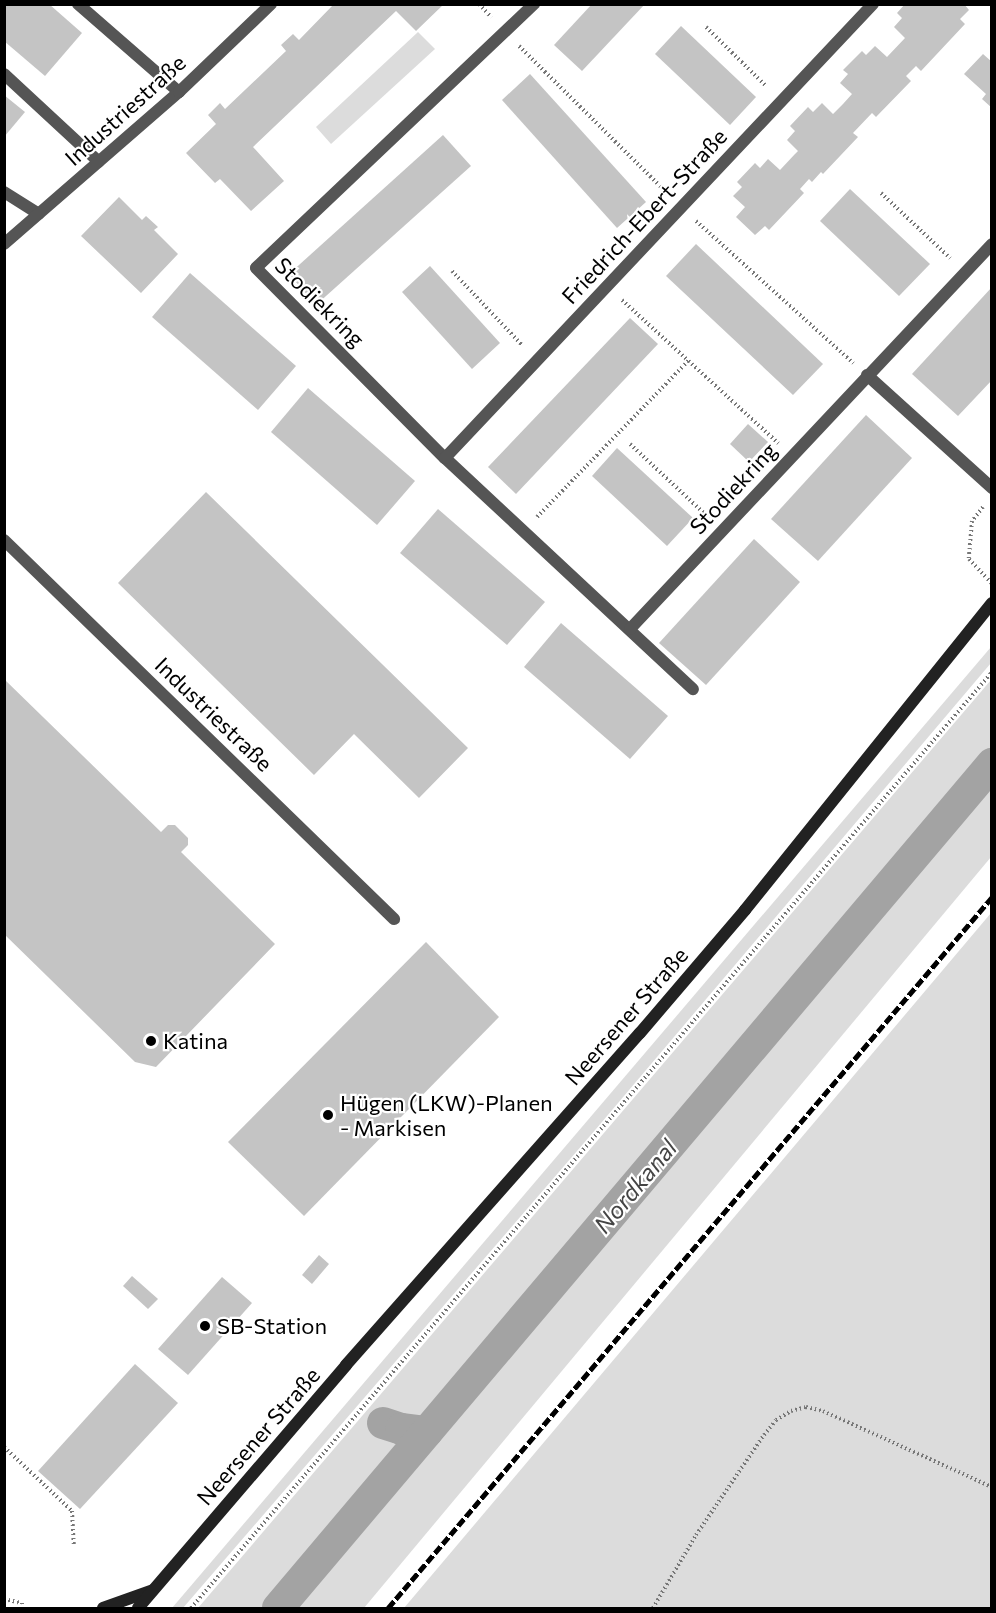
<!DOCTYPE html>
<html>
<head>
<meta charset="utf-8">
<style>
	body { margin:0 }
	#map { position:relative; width:996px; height:1613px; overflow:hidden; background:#fff; font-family:Commissioner,sans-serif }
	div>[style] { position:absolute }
	.green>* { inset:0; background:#dcdcdc }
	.canal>* { height:32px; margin:-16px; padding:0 16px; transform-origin:16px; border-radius:16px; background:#a3a3a3 }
	.building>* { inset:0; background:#c4c4c4 }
	.path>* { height:4px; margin-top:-2px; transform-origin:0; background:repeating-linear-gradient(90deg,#777 0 1.5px,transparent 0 4.5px) }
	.lane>* { height:12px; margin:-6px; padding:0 6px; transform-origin:6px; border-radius:6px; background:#555 }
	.street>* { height:12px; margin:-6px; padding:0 6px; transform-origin:6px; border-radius:6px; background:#555 }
	.secondary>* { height:12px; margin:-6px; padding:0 6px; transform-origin:6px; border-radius:6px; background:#222 }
	.rail>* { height:4.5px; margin-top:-2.25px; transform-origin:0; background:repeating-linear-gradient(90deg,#000 0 9px,transparent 0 12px) }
	.dots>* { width:16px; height:16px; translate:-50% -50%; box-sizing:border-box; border:3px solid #fff; border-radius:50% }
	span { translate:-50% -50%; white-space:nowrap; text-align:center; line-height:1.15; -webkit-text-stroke:4.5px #fff; paint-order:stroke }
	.street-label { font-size:22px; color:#000 }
	.poi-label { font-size:22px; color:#000 }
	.left { translate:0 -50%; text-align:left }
	.water-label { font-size:24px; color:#444; font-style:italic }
	.frame { position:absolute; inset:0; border:6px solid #000; pointer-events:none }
</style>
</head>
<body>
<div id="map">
	<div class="green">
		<div style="clip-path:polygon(418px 32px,435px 49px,331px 144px,316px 127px)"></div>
		<div style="clip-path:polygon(991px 647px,991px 663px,596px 1129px,183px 1608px,172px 1608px)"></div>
		<div style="clip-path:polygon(991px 680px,991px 857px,364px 1608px,198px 1608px)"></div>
		<div style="clip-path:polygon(991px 913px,991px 1608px,404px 1608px)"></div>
	</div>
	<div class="canal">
		<div style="left:383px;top:1423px;width:19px;rotate:18deg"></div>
		<div style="left:401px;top:1429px;width:26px;rotate:7deg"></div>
		<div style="left:278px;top:1608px;width:1106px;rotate:-49.77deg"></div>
	</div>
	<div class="building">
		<div style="clip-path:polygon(4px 4px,49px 4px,82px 33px,45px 76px,4px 41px)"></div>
		<div style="clip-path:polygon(334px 4px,444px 4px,416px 31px,396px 11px,253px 147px,284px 181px,251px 211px,220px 179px,215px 183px,186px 153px,216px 124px,208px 115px,220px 103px,225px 109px,286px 51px,281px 45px,293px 34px,299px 40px)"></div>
		<div style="clip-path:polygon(592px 4px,645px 4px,582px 71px,554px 45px)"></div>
		<div style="clip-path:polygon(905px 4px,964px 4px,969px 10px,960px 19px,965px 24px,921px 71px,916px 66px,906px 76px,911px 81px,876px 117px,872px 113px,853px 133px,858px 137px,823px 174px,821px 172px,812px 182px,809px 179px,800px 189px,804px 193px,769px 230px,765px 226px,755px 235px,736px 217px,745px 207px,733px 196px,742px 187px,737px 182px,755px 163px,760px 168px,768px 159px,780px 170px,795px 154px,798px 151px,787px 140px,795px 131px,790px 126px,808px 107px,813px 112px,822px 103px,833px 114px,843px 104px,852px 94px,840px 83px,848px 74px,843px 70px,862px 51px,866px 55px,875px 46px,887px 57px,905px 38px,894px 27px,902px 18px,897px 13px)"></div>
		<div style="clip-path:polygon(681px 26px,756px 97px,730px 125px,655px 54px)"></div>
		<div style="clip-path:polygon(983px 54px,992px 62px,992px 108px,982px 99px,986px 94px,964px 74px)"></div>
		<div style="clip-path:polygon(530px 74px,646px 202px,617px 228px,502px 100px)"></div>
		<div style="clip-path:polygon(4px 95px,25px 112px,4px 137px)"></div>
		<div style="clip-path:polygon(443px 135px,471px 166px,316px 305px,289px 274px)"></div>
		<div style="clip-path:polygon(850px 189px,930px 264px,899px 296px,820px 221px)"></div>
		<div style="clip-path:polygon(119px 197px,142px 220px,146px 216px,158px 227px,154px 230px,178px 254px,141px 293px,81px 236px)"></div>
		<div style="clip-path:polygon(696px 244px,823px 364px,793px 395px,666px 276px)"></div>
		<div style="clip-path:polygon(430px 266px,500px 343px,472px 369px,402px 292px)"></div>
		<div style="clip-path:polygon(190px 273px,296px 366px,258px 410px,152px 317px)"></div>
		<div style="clip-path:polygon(992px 287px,992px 380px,958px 416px,912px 374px)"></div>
		<div style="clip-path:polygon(630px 318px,658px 344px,516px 494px,488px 467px)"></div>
		<div style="clip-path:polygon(308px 388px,415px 481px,377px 525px,271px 432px)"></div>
		<div style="clip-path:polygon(866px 415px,912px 458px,818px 561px,771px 519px)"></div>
		<div style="clip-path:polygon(748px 424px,768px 442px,749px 462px,730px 444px)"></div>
		<div style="clip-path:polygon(617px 448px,693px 518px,667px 546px,592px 476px)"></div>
		<div style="clip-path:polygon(206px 492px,468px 748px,419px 798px,354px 734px,314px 775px,118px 583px)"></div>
		<div style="clip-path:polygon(438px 509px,545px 602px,507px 645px,400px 553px)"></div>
		<div style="clip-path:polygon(754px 539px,800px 582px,706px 685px,659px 643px)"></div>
		<div style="clip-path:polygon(561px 623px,668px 716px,630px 759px,524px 667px)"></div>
		<div style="clip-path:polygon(4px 679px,161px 832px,168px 825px,175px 825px,188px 838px,188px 845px,181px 852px,275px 944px,156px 1067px,135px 1062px,4px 934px)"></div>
		<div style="clip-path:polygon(426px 942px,499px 1017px,304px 1216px,228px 1142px)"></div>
		<div style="clip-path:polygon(319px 1255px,329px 1264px,312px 1284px,302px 1275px)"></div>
		<div style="clip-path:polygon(132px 1276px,158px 1299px,148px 1309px,123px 1286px)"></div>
		<div style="clip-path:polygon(222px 1277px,252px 1303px,188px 1375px,158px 1349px)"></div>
		<div style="clip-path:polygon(135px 1364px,178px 1403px,80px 1509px,38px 1471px)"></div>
	</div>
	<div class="path">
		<div style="left:479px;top:4px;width:18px;rotate:47deg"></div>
		<div style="left:706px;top:27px;width:84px;rotate:44.5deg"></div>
		<div style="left:519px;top:46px;width:209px;rotate:44.8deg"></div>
		<div style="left:881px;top:193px;width:95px;rotate:43.3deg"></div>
		<div style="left:696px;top:221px;width:212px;rotate:42.1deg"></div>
		<div style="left:452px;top:271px;width:102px;rotate:46.6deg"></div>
		<div style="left:622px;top:300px;width:212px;rotate:42.5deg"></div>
		<div style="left:630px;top:444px;width:108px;rotate:43.1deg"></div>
		<div style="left:983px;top:507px;width:18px;rotate:128deg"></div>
		<div style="left:972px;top:521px;width:38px;rotate:95deg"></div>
		<div style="left:969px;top:559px;width:33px;rotate:47deg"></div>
		<div style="left:537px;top:517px;width:219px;rotate:-45.9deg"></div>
		<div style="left:4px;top:1447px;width:93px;rotate:43.3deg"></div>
		<div style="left:72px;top:1511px;width:35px;rotate:87deg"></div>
		<div style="left:4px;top:1599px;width:18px;rotate:13deg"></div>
		<div style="left:22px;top:1603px;width:5px;rotate:90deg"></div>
		<div style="left:191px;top:1608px;width:1232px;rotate:-49.44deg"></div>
		<div style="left:653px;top:1608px;width:85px;rotate:-59.5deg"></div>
		<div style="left:696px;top:1535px;width:121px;rotate:-55.8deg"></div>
		<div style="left:764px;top:1435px;width:19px;rotate:-51deg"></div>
		<div style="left:776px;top:1420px;width:17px;rotate:-31deg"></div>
		<div style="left:791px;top:1411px;width:16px;rotate:-15deg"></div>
		<div style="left:806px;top:1407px;width:17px;rotate:13deg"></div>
		<div style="left:823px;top:1411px;width:185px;rotate:24.2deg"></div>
	</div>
	<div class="lane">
		<div style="left:78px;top:4px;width:134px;rotate:41.1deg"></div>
		<div style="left:4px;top:74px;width:129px;rotate:42.8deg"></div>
		<div style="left:4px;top:192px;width:41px;rotate:32.2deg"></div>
		<div style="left:4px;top:540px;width:544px;rotate:44.18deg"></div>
	</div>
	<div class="street">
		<div style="left:534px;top:4px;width:383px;rotate:136.5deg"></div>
		<div style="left:256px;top:268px;width:268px;rotate:45.2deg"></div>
		<div style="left:445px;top:458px;width:339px;rotate:43deg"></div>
		<div style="left:4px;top:244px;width:232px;rotate:-41deg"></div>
		<div style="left:179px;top:92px;width:127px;rotate:-43.7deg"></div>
		<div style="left:867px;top:375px;width:169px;rotate:42.1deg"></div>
		<div style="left:445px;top:458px;width:624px;rotate:-46.69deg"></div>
		<div style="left:630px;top:629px;width:528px;rotate:-46.76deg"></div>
	</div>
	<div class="secondary">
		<div style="left:103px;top:1608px;width:53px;rotate:-19.8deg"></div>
		<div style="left:138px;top:1608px;width:320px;rotate:-49.4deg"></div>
		<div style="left:346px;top:1365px;width:443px;rotate:-48.5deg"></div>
		<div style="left:640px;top:1033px;width:162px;rotate:-49.5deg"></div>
		<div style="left:745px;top:910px;width:394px;rotate:-51.2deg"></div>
	</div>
	<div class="rail">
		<div style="left:388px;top:1608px;width:933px;rotate:-49.65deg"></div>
	</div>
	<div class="dots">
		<div style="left:151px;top:1041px;background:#000"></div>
		<div style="left:328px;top:1115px;background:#000"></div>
		<div style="left:205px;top:1326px;background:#000"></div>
	</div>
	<div class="street-label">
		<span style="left:125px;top:110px;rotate:-42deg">Industriestraße</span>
		<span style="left:644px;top:216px;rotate:-47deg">Friedrich-Ebert-Straße</span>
		<span style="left:320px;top:302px;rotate:45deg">Stodiekring</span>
		<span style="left:733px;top:488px;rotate:-47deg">Stodiekring</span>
		<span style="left:214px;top:714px;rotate:44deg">Industriestraße</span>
		<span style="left:626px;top:1016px;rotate:-49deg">Neersener Straße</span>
		<span style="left:258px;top:1436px;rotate:-49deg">Neersener Straße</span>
	</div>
	<div class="poi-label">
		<span class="left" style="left:163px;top:1041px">Katina</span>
		<span class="left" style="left:340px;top:1115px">Hügen (LKW)-Planen<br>- Markisen</span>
		<span class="left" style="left:217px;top:1326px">SB-Station</span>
	</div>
	<div class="water-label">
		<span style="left:635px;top:1186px;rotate:-50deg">Nordkanal</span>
	</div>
	<div class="frame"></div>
</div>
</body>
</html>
